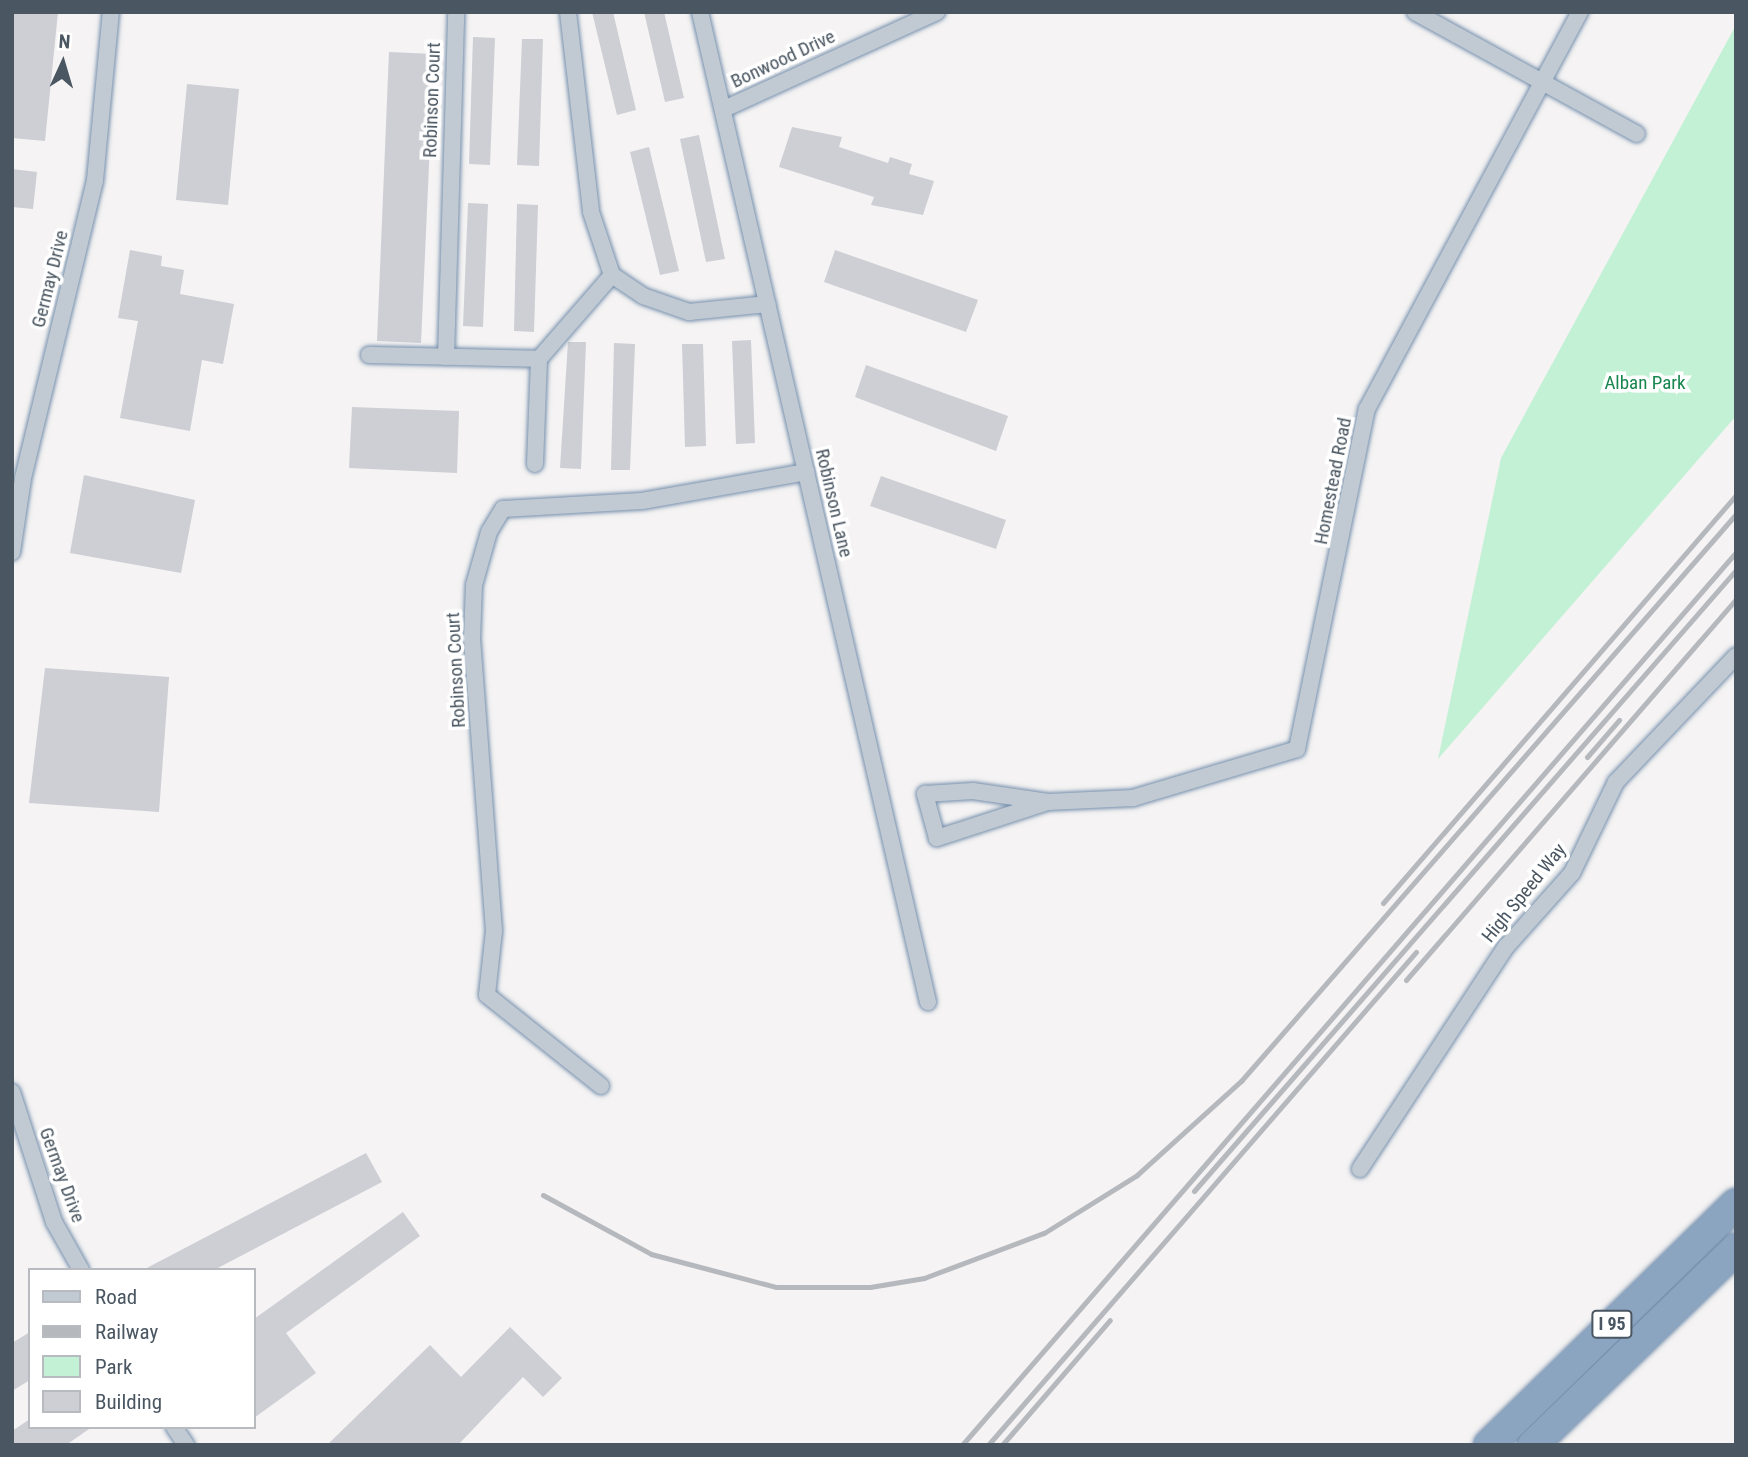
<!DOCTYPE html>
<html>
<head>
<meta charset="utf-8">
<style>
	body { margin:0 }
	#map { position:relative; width:1748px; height:1457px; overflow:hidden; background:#f5f3f3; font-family:"Roboto Condensed",sans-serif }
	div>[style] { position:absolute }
	.green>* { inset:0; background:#c3f1d5 }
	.building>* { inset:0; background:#cdcfd5 }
	.roads { filter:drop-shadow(0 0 2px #7690ad) drop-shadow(0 0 2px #7690ad) }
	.minor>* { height:16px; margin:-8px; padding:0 8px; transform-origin:8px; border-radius:8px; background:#c1cad2 }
	.motorway>* { height:30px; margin:-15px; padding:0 15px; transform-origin:15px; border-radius:15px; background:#8ba5c1 }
	.rail>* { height:5px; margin:-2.5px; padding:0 2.5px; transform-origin:2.5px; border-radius:2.5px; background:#b5b8bd }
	span { translate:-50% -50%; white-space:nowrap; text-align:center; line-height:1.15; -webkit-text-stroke:7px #fff; paint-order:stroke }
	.shield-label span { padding:2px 5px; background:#fff; border:2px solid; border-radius:5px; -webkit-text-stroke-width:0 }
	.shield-label { font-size:18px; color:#4a5661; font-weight:700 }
	.street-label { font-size:19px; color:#4a5661 }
	.park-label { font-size:19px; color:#17864f }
	.frame { position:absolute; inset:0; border:14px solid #4a5661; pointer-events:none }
	.legend { position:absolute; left:28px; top:1268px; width:228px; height:161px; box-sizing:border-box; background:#fff; border:2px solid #b7bbc0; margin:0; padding:9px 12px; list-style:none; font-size:21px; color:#4a5661 }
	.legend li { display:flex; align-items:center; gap:14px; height:35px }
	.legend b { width:35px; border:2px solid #b7bbc0 }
	.north { position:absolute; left:28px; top:28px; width:70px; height:70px; -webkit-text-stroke:5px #fff; paint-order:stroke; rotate:4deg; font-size:19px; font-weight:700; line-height:28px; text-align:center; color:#4a5661 }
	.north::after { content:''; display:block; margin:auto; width:24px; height:32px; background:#4a5661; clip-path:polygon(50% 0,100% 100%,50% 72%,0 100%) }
</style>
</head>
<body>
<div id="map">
	<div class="green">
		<div style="clip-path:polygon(1736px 25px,1736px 416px,1438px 759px,1501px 458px)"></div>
	</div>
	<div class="building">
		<div style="clip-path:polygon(12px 12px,58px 12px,45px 141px,12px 138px)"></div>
		<div style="clip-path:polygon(592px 12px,613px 12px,636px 110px,617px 115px)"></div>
		<div style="clip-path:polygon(644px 12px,664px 12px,684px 98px,665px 102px)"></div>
		<div style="clip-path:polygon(473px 37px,495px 38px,490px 165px,469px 164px)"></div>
		<div style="clip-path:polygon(522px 39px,543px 39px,539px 166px,517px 165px)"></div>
		<div style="clip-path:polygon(389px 52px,434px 54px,421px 343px,377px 341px)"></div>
		<div style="clip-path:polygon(187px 84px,239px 89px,228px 205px,176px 200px)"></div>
		<div style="clip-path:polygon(792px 127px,842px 137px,839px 147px,888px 163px,890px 157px,912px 164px,909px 174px,934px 181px,923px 215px,871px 205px,874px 197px,779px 167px)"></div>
		<div style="clip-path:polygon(699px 135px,725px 259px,706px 262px,680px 139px)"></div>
		<div style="clip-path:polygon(649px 147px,679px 271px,660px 275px,630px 152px)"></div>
		<div style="clip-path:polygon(12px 169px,37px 172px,33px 209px,12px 207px)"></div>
		<div style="clip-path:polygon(468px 203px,488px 204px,483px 327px,463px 326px)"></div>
		<div style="clip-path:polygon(517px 204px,538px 205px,534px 332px,514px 331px)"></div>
		<div style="clip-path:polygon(130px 250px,162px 256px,161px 266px,184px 270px,180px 294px,234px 304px,223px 364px,202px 360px,190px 431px,120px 418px,138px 321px,118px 318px)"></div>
		<div style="clip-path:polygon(835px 250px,978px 300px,966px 332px,824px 282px)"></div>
		<div style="clip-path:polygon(751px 340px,755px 443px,736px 444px,732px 341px)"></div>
		<div style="clip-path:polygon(568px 342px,586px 342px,581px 469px,560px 468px)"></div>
		<div style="clip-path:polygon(614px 343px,635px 344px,630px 470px,611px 470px)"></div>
		<div style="clip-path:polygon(682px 344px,703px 344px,706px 446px,685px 447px)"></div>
		<div style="clip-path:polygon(866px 365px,1008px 416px,996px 451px,855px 397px)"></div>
		<div style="clip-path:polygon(352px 407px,459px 411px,457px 473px,349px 468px)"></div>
		<div style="clip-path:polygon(84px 475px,195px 500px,181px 573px,70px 553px)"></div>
		<div style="clip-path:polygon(881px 476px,1006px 520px,996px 549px,870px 506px)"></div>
		<div style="clip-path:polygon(45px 668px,169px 677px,159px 812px,29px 803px)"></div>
		<div style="clip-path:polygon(366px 1153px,382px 1182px,214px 1270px,143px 1270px)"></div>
		<div style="clip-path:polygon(403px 1212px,420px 1236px,286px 1333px,316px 1373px,254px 1418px,254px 1319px)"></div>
		<div style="clip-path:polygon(510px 1327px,562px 1378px,543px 1397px,523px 1377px,458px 1445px,327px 1445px,430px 1345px,461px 1377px)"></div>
		<div style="clip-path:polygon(30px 1332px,30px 1380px,12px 1391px,12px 1343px)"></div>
		<div style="clip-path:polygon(30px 1419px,30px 1427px,92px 1427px,66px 1445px,12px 1445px,12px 1431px)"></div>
	</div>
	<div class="roads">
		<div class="minor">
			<div style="left:568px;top:12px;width:201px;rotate:83.4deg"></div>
			<div style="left:591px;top:212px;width:66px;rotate:71.6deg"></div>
			<div style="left:612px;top:275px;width:37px;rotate:34deg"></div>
			<div style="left:643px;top:296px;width:49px;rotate:19.2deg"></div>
			<div style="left:689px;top:312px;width:79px;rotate:-5.8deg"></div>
			<div style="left:700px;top:12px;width:1016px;rotate:77.03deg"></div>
			<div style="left:1415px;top:12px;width:253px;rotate:28.8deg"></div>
			<div style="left:724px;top:109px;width:234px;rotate:-24.5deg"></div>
			<div style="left:369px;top:355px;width:170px;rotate:1.3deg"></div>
			<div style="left:446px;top:357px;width:345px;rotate:-88.3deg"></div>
			<div style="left:535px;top:464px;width:105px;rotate:-87.8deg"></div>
			<div style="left:539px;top:359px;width:111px;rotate:-49deg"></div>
			<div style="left:12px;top:552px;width:75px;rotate:-81.5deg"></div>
			<div style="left:23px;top:478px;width:307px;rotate:-76.4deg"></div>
			<div style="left:95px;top:180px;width:169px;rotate:-84.6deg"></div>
			<div style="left:1048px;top:802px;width:117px;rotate:162deg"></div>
			<div style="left:937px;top:838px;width:46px;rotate:-105.3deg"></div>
			<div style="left:925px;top:794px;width:48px;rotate:-3.6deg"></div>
			<div style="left:973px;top:791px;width:76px;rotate:8.3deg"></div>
			<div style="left:1048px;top:802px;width:85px;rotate:-2.7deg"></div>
			<div style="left:1133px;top:798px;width:171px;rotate:-16.6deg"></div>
			<div style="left:1297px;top:749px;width:347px;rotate:-78.4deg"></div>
			<div style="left:1367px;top:409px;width:451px;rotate:-61.8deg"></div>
			<div style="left:601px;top:1086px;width:146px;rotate:-141.4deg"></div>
			<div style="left:487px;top:995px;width:64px;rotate:-83.8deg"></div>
			<div style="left:494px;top:931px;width:293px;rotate:-94.3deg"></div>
			<div style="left:472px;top:639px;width:54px;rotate:-87.9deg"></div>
			<div style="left:474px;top:585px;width:55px;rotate:-74.2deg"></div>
			<div style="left:489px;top:532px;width:27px;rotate:-59deg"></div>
			<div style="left:503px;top:509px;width:139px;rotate:-3.3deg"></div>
			<div style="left:642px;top:501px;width:167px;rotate:-10deg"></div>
			<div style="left:12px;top:1092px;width:137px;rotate:72.1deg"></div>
			<div style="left:54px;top:1222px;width:55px;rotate:60.6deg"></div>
			<div style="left:1360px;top:1169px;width:266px;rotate:-56.7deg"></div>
			<div style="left:1506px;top:947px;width:99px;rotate:-48.3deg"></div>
			<div style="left:1572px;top:873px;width:101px;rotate:-64.2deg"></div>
			<div style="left:1616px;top:782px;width:174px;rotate:-46.4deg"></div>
			<div style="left:174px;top:1427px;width:22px;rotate:56deg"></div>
		</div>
		<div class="motorway">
			<div style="left:1489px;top:1445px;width:345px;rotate:-44.3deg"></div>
			<div style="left:1533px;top:1445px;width:282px;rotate:-44deg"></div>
		</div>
	</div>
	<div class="rail">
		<div style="left:1587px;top:757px;width:49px;rotate:-49.1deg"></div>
		<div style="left:1383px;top:903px;width:540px;rotate:-49.13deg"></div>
		<div style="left:1406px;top:980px;width:504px;rotate:-49.1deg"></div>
		<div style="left:1194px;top:1191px;width:824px;rotate:-48.89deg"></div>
		<div style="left:543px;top:1195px;width:123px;rotate:28.6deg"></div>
		<div style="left:651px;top:1254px;width:129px;rotate:14.8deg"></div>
		<div style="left:776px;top:1287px;width:94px"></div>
		<div style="left:870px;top:1287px;width:55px;rotate:-9.5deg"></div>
		<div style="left:924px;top:1278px;width:128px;rotate:-20.6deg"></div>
		<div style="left:1044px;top:1233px;width:110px;rotate:-31.9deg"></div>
		<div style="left:1137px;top:1175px;width:140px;rotate:-42.1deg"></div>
		<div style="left:1241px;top:1081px;width:753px;rotate:-48.88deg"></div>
		<div style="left:962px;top:1445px;width:1182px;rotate:-49.08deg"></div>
		<div style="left:988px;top:1445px;width:653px;rotate:-49.04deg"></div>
		<div style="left:1002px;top:1445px;width:165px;rotate:-49.2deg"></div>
	</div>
	<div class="shield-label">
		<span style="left:1612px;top:1324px">I 95</span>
	</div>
	<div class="street-label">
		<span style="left:783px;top:59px;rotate:-25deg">Bonwood Drive</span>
		<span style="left:432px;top:100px;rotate:-88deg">Robinson Court</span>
		<span style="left:50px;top:279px;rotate:-76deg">Germay Drive</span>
		<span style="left:1333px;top:481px;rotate:-79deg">Homestead Road</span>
		<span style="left:834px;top:503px;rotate:77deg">Robinson Lane</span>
		<span style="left:456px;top:670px;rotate:-93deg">Robinson Court</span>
		<span style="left:1524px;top:893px;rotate:-51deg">High Speed Way</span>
		<span style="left:62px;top:1175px;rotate:70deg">Germay Drive</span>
	</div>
	<div class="park-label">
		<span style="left:1645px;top:383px">Alban Park</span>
	</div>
	<div class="frame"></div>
	<ul class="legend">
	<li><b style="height:9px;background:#c1cad2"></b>Road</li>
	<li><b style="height:9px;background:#b5b8bd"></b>Railway</li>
	<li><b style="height:19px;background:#c3f1d5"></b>Park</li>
	<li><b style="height:19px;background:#cdcfd5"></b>Building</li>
	</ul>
	<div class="north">N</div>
</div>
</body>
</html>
